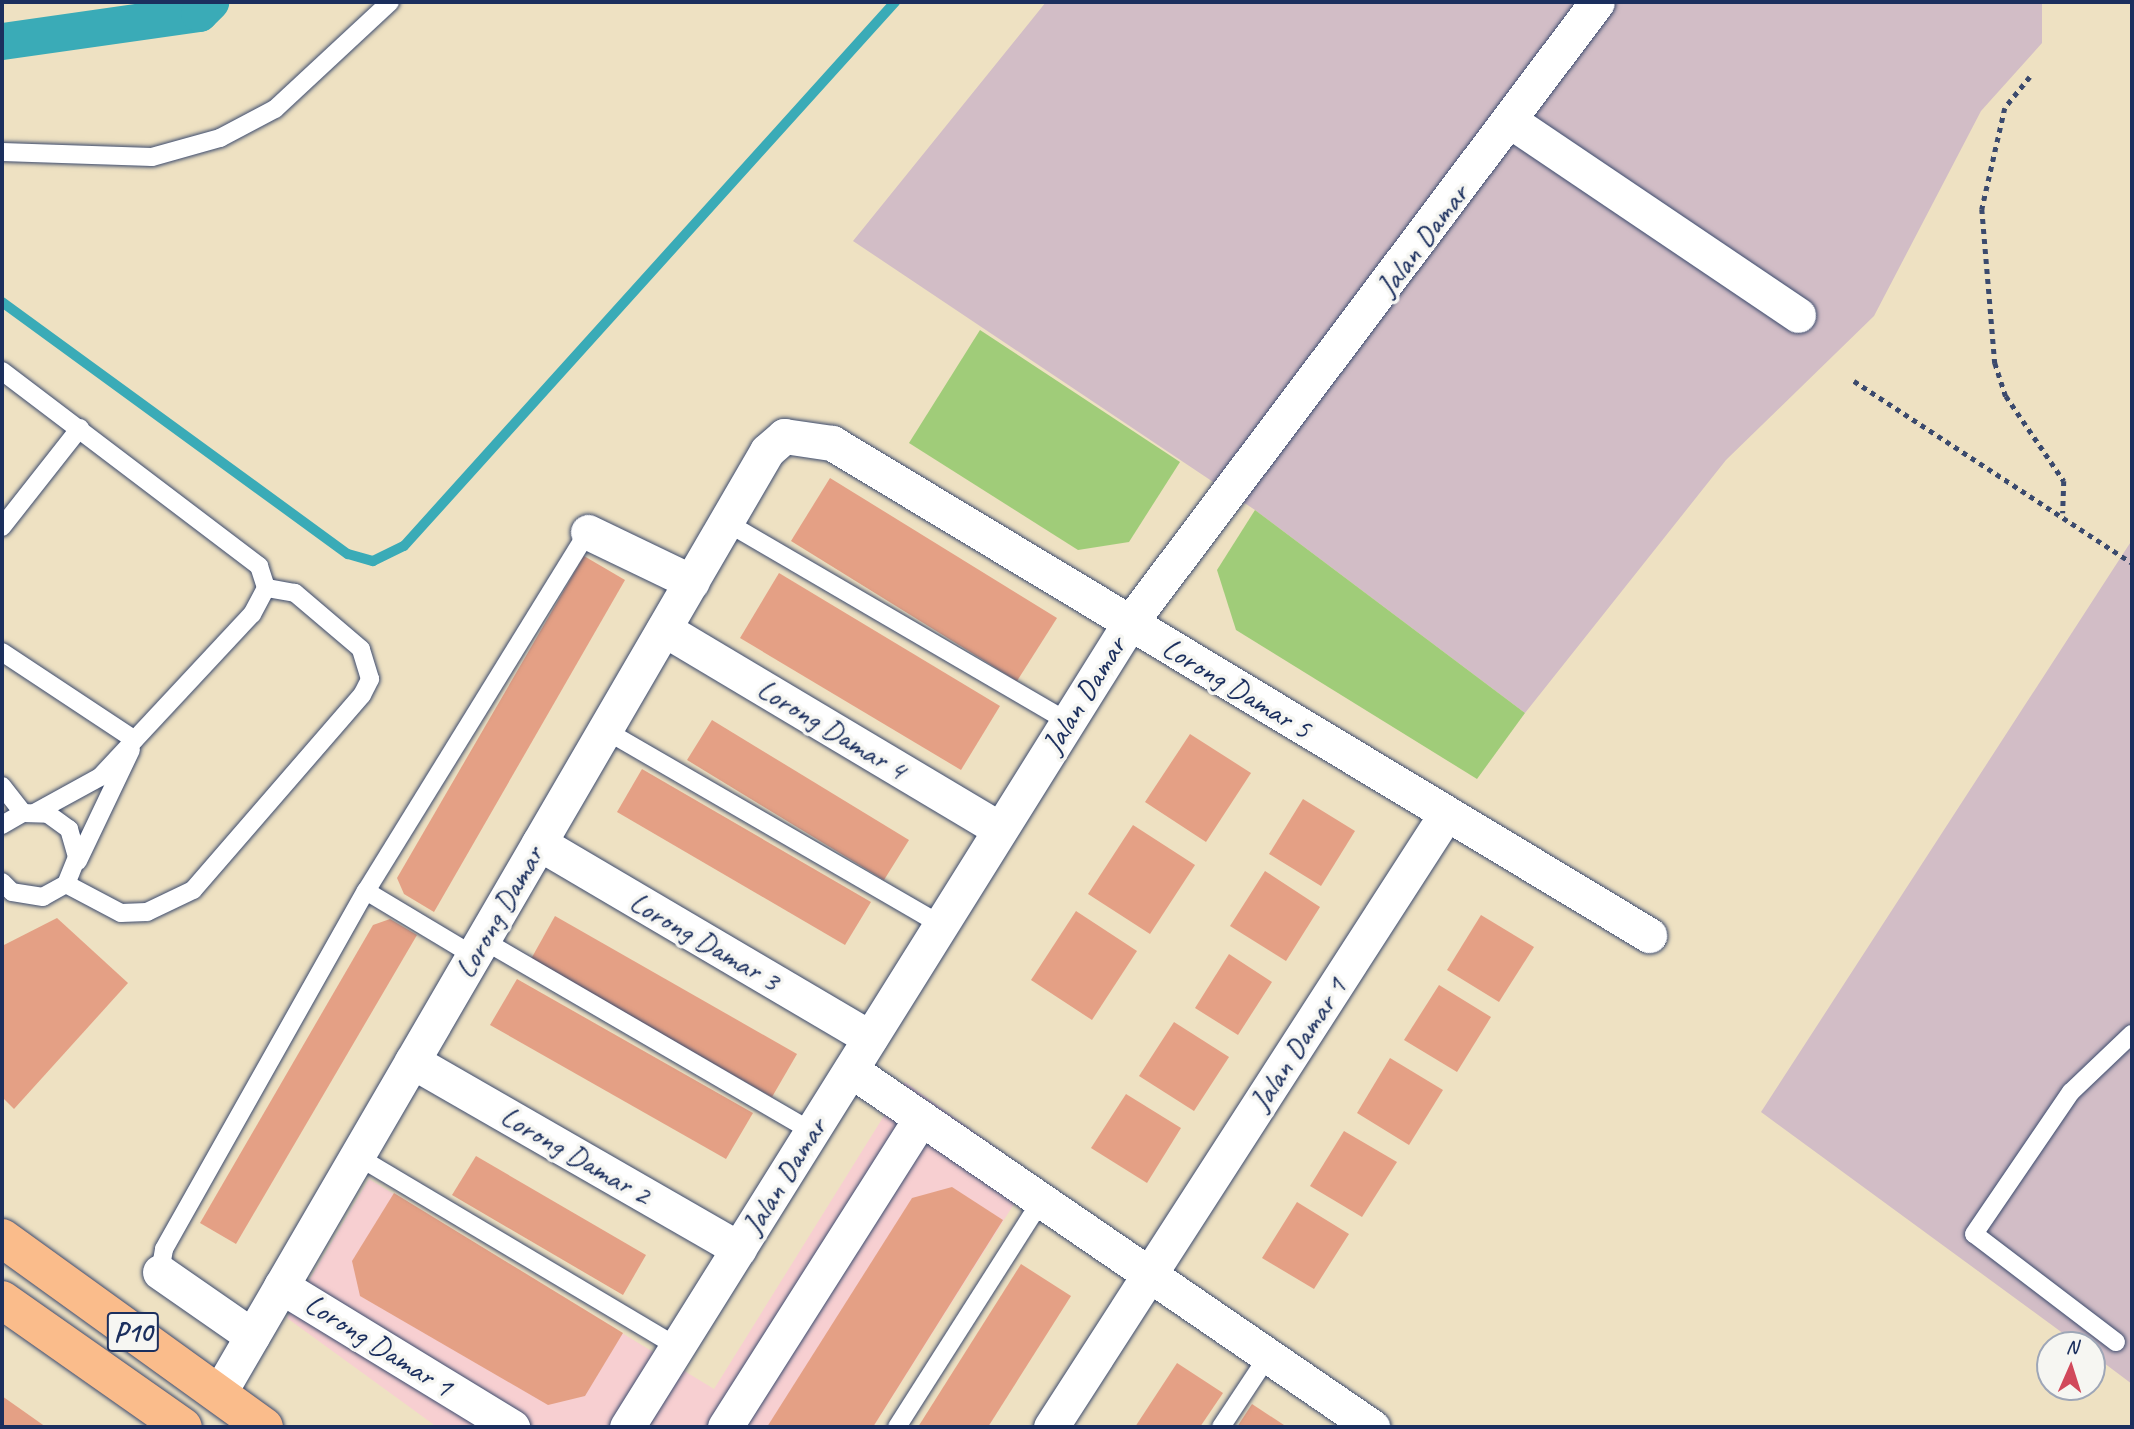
<!DOCTYPE html>
<html>
<head>
<meta charset="utf-8">
<style>
	body { margin:0 }
	#map { position:relative; width:2134px; height:1429px; overflow:hidden; background:#eee1c2; font-family:Caveat,sans-serif }
	div>[style] { position:absolute }
	.built>* { inset:0; background:#f7cfd1 }
	.industrial>* { inset:0; background:#d2bdc6 }
	.green>* { inset:0; background:#a0cc79 }
	.stream>* { height:10px; margin:-5px; padding:0 5px; transform-origin:5px; border-radius:5px; background:#3aabb7 }
	.canal>* { height:37px; margin:-18.5px; padding:0 18.5px; transform-origin:18.5px; border-radius:18.5px; background:#3aabb7 }
	.building>* { inset:0; background:#e4a085 }
	.path>* { height:4.5px; margin-top:-2.25px; transform-origin:0; background:repeating-linear-gradient(90deg,#3b4a6d 0 5px,transparent 0 10px) }
	.roads { filter:drop-shadow(0 0 2px #3b4a6d) drop-shadow(0 0 2px #3b4a6d) }
	.lane>* { height:18px; margin:-9px; padding:0 9px; transform-origin:9px; border-radius:9px; background:#fff }
	.street>* { height:35px; margin:-17.5px; padding:0 17.5px; transform-origin:17.5px; border-radius:17.5px; background:#fff }
	.highway>* { height:38px; margin:-19px; padding:0 19px; transform-origin:19px; border-radius:19px; background:#fabc8b }
	span { translate:-50% -50%; white-space:nowrap; text-align:center; line-height:1.15; -webkit-text-stroke:7px #f6f6f2; paint-order:stroke }
	.shield-label span { padding:2px 5px; background:#f6f6f2; border:2px solid; border-radius:5px; -webkit-text-stroke-width:0 }
	.shield-label { font-size:28px; color:#1b2f5e; font-weight:700 }
	.street-label { font-size:30px; color:#1b2f5e }
	.frame { position:absolute; inset:0; border:4px solid #1b2f5e; pointer-events:none }
	.north { position:absolute; left:2036px; top:1331px; width:70px; height:70px; box-sizing:border-box; background:#f6f6f2; border:2px solid #9ea6b7; border-radius:50%; rotate:3deg; font-size:19px; font-weight:700; line-height:28px; text-align:center; color:#1b2f5e }
	.north::after { content:''; display:block; margin:auto; width:24px; height:32px; background:#d1495b; clip-path:polygon(50% 0,100% 100%,50% 72%,0 100%) }
</style>
</head>
<body>
<div id="map">
	<div class="built">
		<div style="clip-path:polygon(905px 1082px,1033px 1174px,873px 1427px,437px 1427px,287px 1318px,369px 1179px,714px 1389px)"></div>
	</div>
	<div class="industrial">
		<div style="clip-path:polygon(1046px 2px,2042px 2px,2042px 43px,1981px 111px,1874px 316px,1726px 460px,1525px 713px,1255px 510px,853px 241px)"></div>
		<div style="clip-path:polygon(2132px 540px,2132px 1384px,2092px 1354px,2092px 1345px,2079px 1345px,1761px 1112px)"></div>
	</div>
	<div class="green">
		<div style="clip-path:polygon(980px 330px,1180px 462px,1129px 542px,1078px 550px,909px 443px)"></div>
		<div style="clip-path:polygon(1255px 510px,1525px 713px,1477px 779px,1236px 630px,1217px 570px)"></div>
	</div>
	<div class="stream">
		<div style="left:2px;top:302px;width:428px;rotate:36.1deg"></div>
		<div style="left:348px;top:554px;width:26px;rotate:16deg"></div>
		<div style="left:373px;top:561px;width:34px;rotate:-26deg"></div>
		<div style="left:404px;top:546px;width:733px;rotate:-47.93deg"></div>
	</div>
	<div class="canal">
		<div style="left:2px;top:41px;width:199px;rotate:-8.1deg"></div>
		<div style="left:199px;top:13px;width:16px;rotate:-45deg"></div>
	</div>
	<div class="building">
		<div style="clip-path:polygon(830px 478px,1057px 618px,1017px 681px,791px 541px)"></div>
		<div style="clip-path:polygon(584px 556px,625px 580px,434px 912px,404px 894px,397px 878px)"></div>
		<div style="clip-path:polygon(779px 573px,1000px 706px,961px 770px,740px 638px)"></div>
		<div style="clip-path:polygon(712px 720px,909px 840px,884px 880px,687px 760px)"></div>
		<div style="clip-path:polygon(1190px 734px,1251px 773px,1206px 842px,1145px 802px)"></div>
		<div style="clip-path:polygon(642px 769px,871px 902px,845px 945px,617px 812px)"></div>
		<div style="clip-path:polygon(1303px 799px,1355px 831px,1321px 886px,1269px 854px)"></div>
		<div style="clip-path:polygon(1133px 825px,1195px 865px,1150px 934px,1088px 894px)"></div>
		<div style="clip-path:polygon(1265px 871px,1320px 907px,1286px 961px,1230px 926px)"></div>
		<div style="clip-path:polygon(1076px 911px,1137px 951px,1092px 1020px,1031px 980px)"></div>
		<div style="clip-path:polygon(1481px 915px,1534px 947px,1499px 1002px,1447px 970px)"></div>
		<div style="clip-path:polygon(555px 916px,797px 1054px,772px 1097px,531px 959px)"></div>
		<div style="clip-path:polygon(57px 918px,128px 983px,14px 1109px,2px 1097px,2px 946px)"></div>
		<div style="clip-path:polygon(390px 919px,417px 935px,236px 1244px,200px 1223px,373px 925px)"></div>
		<div style="clip-path:polygon(1229px 954px,1272px 982px,1238px 1035px,1195px 1008px)"></div>
		<div style="clip-path:polygon(517px 979px,753px 1113px,726px 1159px,490px 1025px)"></div>
		<div style="clip-path:polygon(1439px 985px,1491px 1017px,1457px 1072px,1404px 1040px)"></div>
		<div style="clip-path:polygon(1174px 1022px,1229px 1057px,1194px 1111px,1139px 1076px)"></div>
		<div style="clip-path:polygon(1390px 1058px,1443px 1090px,1409px 1145px,1357px 1113px)"></div>
		<div style="clip-path:polygon(1126px 1094px,1181px 1128px,1147px 1183px,1091px 1148px)"></div>
		<div style="clip-path:polygon(1344px 1131px,1397px 1162px,1362px 1217px,1310px 1186px)"></div>
		<div style="clip-path:polygon(476px 1156px,646px 1255px,623px 1295px,452px 1195px)"></div>
		<div style="clip-path:polygon(952px 1187px,1003px 1220px,873px 1427px,767px 1427px,912px 1198px)"></div>
		<div style="clip-path:polygon(394px 1193px,623px 1333px,585px 1396px,548px 1405px,360px 1296px,352px 1261px)"></div>
		<div style="clip-path:polygon(1297px 1202px,1349px 1234px,1314px 1289px,1262px 1258px)"></div>
		<div style="clip-path:polygon(1021px 1264px,1071px 1296px,988px 1427px,918px 1427px)"></div>
		<div style="clip-path:polygon(1177px 1363px,1223px 1393px,1200px 1427px,1135px 1427px)"></div>
		<div style="clip-path:polygon(2px 1396px,46px 1427px,2px 1427px)"></div>
		<div style="clip-path:polygon(1252px 1404px,1287px 1427px,1237px 1427px)"></div>
	</div>
	<div class="path">
		<div style="left:2030px;top:77px;width:40px;rotate:129deg"></div>
		<div style="left:2005px;top:108px;width:104px;rotate:102.8deg"></div>
		<div style="left:1982px;top:209px;width:155px;rotate:85.2deg"></div>
		<div style="left:1995px;top:363px;width:35px;rotate:72deg"></div>
		<div style="left:2006px;top:396px;width:103px;rotate:55.7deg"></div>
		<div style="left:2064px;top:481px;width:32px;rotate:92deg"></div>
		<div style="left:1854px;top:381px;width:332px;rotate:33.2deg"></div>
	</div>
	<div class="roads">
		<div class="lane">
			<div style="left:2px;top:152px;width:150px;rotate:1.9deg"></div>
			<div style="left:152px;top:157px;width:71px;rotate:-15.6deg"></div>
			<div style="left:220px;top:138px;width:62px;rotate:-27.8deg"></div>
			<div style="left:275px;top:109px;width:157px;rotate:-42.9deg"></div>
			<div style="left:2px;top:371px;width:323px;rotate:37.2deg"></div>
			<div style="left:259px;top:566px;width:23px;rotate:72deg"></div>
			<div style="left:266px;top:588px;width:30px;rotate:118deg"></div>
			<div style="left:252px;top:614px;width:223px;rotate:133deg"></div>
			<div style="left:100px;top:777px;width:73px;rotate:151.3deg"></div>
			<div style="left:726px;top:522px;width:396px;rotate:30.3deg"></div>
			<div style="left:2px;top:527px;width:126px;rotate:-51.8deg"></div>
			<div style="left:2px;top:652px;width:159px;rotate:33.5deg"></div>
			<div style="left:605px;top:730px;width:388px;rotate:30.1deg"></div>
			<div style="left:2px;top:786px;width:34px;rotate:52deg"></div>
			<div style="left:2px;top:825px;width:24px;rotate:-30deg"></div>
			<div style="left:23px;top:813px;width:25px;rotate:2deg"></div>
			<div style="left:48px;top:814px;width:26px;rotate:36deg"></div>
			<div style="left:69px;top:829px;width:29px;rotate:74deg"></div>
			<div style="left:77px;top:857px;width:29px;rotate:112deg"></div>
			<div style="left:66px;top:884px;width:26px;rotate:151deg"></div>
			<div style="left:43px;top:897px;width:31px;rotate:-171deg"></div>
			<div style="left:12px;top:892px;width:14px;rotate:-135deg"></div>
			<div style="left:78px;top:861px;width:123px;rotate:-64.5deg"></div>
			<div style="left:66px;top:884px;width:62px;rotate:27.8deg"></div>
			<div style="left:121px;top:913px;width:26px;rotate:-2deg"></div>
			<div style="left:147px;top:912px;width:51px;rotate:-25.6deg"></div>
			<div style="left:193px;top:890px;width:258px;rotate:-49.1deg"></div>
			<div style="left:362px;top:695px;width:18px;rotate:-63deg"></div>
			<div style="left:370px;top:679px;width:31px;rotate:-107deg"></div>
			<div style="left:361px;top:649px;width:87px;rotate:-139.7deg"></div>
			<div style="left:295px;top:593px;width:29px;rotate:-170deg"></div>
			<div style="left:366px;top:891px;width:126px;rotate:31deg"></div>
			<div style="left:483px;top:940px;width:380px;rotate:30.2deg"></div>
			<div style="left:357px;top:1156px;width:373px;rotate:30.8deg"></div>
			<div style="left:160px;top:1272px;width:23px;rotate:-80deg"></div>
			<div style="left:164px;top:1249px;width:411px;rotate:-60.6deg"></div>
			<div style="left:366px;top:891px;width:422px;rotate:-58.3deg"></div>
			<div style="left:2116px;top:1342px;width:178px;rotate:-142.7deg"></div>
			<div style="left:1974px;top:1234px;width:172px;rotate:-55.7deg"></div>
			<div style="left:2071px;top:1092px;width:84px;rotate:-43.6deg"></div>
			<div style="left:897px;top:1427px;width:268px;rotate:-57.5deg"></div>
			<div style="left:1221px;top:1427px;width:85px;rotate:-56.5deg"></div>
		</div>
		<div class="street">
			<div style="left:1512px;top:122px;width:345px;rotate:34deg"></div>
			<div style="left:588px;top:532px;width:115px;rotate:25.7deg"></div>
			<div style="left:664px;top:629px;width:391px;rotate:30.8deg"></div>
			<div style="left:539px;top:843px;width:384px;rotate:30.5deg"></div>
			<div style="left:412px;top:1061px;width:377px;rotate:29.9deg"></div>
			<div style="left:851px;top:1070px;width:632px;rotate:34.42deg"></div>
			<div style="left:160px;top:1272px;width:112px;rotate:34.8deg"></div>
			<div style="left:281px;top:1286px;width:271px;rotate:31.4deg"></div>
			<div style="left:219px;top:1393px;width:1090px;rotate:-59.81deg"></div>
			<div style="left:767px;top:451px;width:23px;rotate:-41deg"></div>
			<div style="left:784px;top:436px;width:49px;rotate:8.3deg"></div>
			<div style="left:832px;top:443px;width:954px;rotate:31.06deg"></div>
			<div style="left:627px;top:1427px;width:947px;rotate:-57.99deg"></div>
			<div style="left:1129px;top:624px;width:778px;rotate:-53.04deg"></div>
			<div style="left:725px;top:1427px;width:366px;rotate:-57.6deg"></div>
			<div style="left:1051px;top:1427px;width:729px;rotate:-57.2deg"></div>
		</div>
		<div class="highway">
			<div style="left:2px;top:1238px;width:323px;rotate:35.8deg"></div>
			<div style="left:2px;top:1300px;width:221px;rotate:35.1deg"></div>
		</div>
	</div>
	<div class="shield-label">
		<span style="left:133px;top:1332px">P10</span>
	</div>
	<div class="street-label">
		<span style="left:1422px;top:240px;rotate:-53deg">Jalan Damar</span>
		<span style="left:1237px;top:688px;rotate:31deg">Lorong Damar 5</span>
		<span style="left:1084px;top:695px;rotate:-58deg">Jalan Damar</span>
		<span style="left:832px;top:729px;rotate:31deg">Lorong Damar 4</span>
		<span style="left:499px;top:912px;rotate:-60deg">Lorong Damar</span>
		<span style="left:705px;top:941px;rotate:30deg">Lorong Damar 3</span>
		<span style="left:1298px;top:1044px;rotate:-57deg">Jalan Damar 1</span>
		<span style="left:576px;top:1155px;rotate:30deg">Lorong Damar 2</span>
		<span style="left:784px;top:1176px;rotate:-58deg">Jalan Damar</span>
		<span style="left:379px;top:1345px;rotate:32deg">Lorong Damar 1</span>
	</div>
	<div class="frame"></div>
	<div class="north">N</div>
</div>
</body>
</html>
